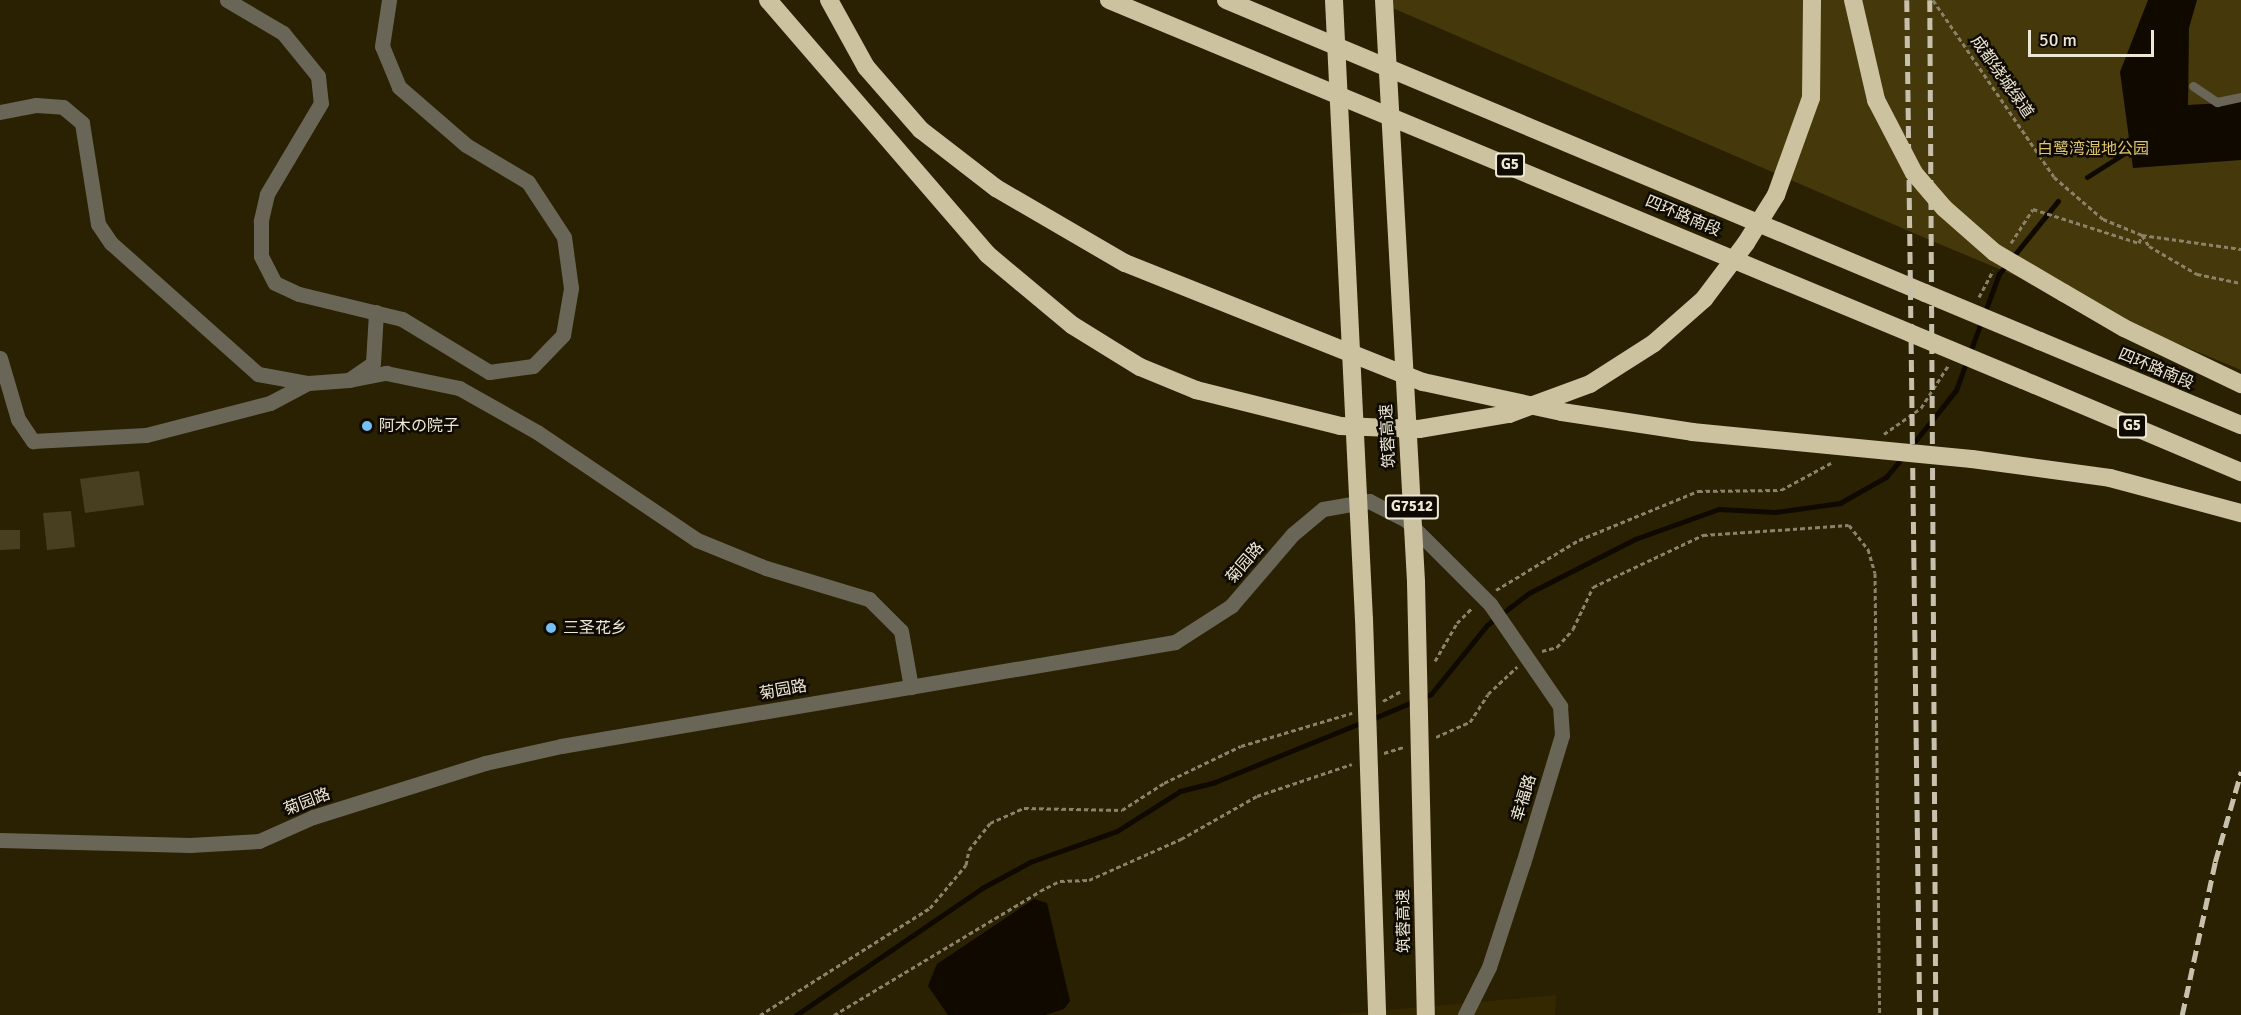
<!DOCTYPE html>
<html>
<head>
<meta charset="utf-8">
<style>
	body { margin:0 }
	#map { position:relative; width:2241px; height:1015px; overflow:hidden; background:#2a2102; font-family:Signika,"Noto Sans SC","Noto Sans JP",sans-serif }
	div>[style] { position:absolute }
	.built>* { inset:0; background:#342800 }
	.green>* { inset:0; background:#45380a }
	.water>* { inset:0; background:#0f0900 }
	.stream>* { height:5px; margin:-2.5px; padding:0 2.5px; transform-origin:2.5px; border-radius:2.5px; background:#0f0900 }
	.building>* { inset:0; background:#483f20 }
	.path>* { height:3px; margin-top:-1.5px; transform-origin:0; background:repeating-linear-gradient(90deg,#8a826a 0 4.5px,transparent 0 7.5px) }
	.service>* { height:9px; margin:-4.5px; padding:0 4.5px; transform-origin:4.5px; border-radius:4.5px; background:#696557 }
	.minor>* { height:15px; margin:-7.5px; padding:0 7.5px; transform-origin:7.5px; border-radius:7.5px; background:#696557 }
	.tertiary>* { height:15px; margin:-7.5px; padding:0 7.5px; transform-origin:7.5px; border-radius:7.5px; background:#696557 }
	.motorway>* { height:18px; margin:-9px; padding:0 9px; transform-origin:9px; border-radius:9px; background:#cdc29f }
	.rail>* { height:4.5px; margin-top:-2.25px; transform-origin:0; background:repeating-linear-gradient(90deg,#c7c0ad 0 12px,transparent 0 18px) }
	.motorway-bridge>* { height:18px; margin:-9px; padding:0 9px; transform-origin:9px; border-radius:9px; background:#cdc29f }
	.dots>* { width:16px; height:16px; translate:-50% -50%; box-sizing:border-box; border:3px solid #0f0b02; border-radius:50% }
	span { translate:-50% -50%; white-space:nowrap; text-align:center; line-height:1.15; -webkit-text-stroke:5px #0f0b02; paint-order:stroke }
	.shield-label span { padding:2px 4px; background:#0f0b02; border:2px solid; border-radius:4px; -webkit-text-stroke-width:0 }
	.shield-label { font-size:15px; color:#ede7d6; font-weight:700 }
	.street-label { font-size:16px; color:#ede7d6 }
	.park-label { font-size:16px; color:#e0c671 }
	.poi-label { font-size:16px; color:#ede7d6 }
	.left { translate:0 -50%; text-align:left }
	.scale { position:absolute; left:2028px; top:30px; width:126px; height:27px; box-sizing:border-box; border:3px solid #ede7d6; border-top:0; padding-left:8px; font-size:18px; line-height:21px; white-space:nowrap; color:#ede7d6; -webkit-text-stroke:4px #0f0b02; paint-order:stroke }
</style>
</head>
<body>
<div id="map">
	<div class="built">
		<div style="clip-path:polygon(1556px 995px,1555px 1015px,1331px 1015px)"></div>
	</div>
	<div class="green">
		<div style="clip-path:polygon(1374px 0,2241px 0,2241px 370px,1925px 238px)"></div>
	</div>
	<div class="water">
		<div style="clip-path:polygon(2148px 0,2197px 0,2189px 28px,2188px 105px,2241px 102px,2241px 160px,2133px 168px,2120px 72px)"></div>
		<div style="clip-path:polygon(1034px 899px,1047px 903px,1070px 1001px,1064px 1009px,1045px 1015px,948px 1015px,928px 986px,937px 964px)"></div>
	</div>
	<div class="stream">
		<div style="left:2087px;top:177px;width:58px;rotate:-32.3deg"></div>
		<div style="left:1908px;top:450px;width:77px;rotate:-51.3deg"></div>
		<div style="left:1956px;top:390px;width:124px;rotate:-69.7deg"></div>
		<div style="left:1999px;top:274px;width:94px;rotate:-51.1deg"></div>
		<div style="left:1372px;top:719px;width:64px;rotate:-23deg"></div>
		<div style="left:1431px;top:694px;width:89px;rotate:-50.9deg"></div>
		<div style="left:1487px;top:625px;width:53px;rotate:-37.3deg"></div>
		<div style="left:1529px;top:593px;width:119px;rotate:-27deg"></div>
		<div style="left:1635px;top:539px;width:89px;rotate:-19.7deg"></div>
		<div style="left:1719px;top:509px;width:56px;rotate:3.1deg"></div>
		<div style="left:1775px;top:512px;width:66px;rotate:-7.9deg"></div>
		<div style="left:1840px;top:503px;width:53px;rotate:-29.5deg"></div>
		<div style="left:1886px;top:477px;width:26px;rotate:-50deg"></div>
		<div style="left:796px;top:1015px;width:225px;rotate:-34.3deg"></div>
		<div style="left:982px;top:888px;width:55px;rotate:-28.4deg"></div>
		<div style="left:1030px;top:862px;width:92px;rotate:-19.6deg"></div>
		<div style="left:1117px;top:831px;width:75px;rotate:-32.4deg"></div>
		<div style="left:1180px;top:791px;width:36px;rotate:-14deg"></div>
		<div style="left:1215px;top:782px;width:160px;rotate:-22.1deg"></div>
	</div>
	<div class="building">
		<div style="clip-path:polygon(139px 471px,144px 505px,85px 513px,80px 479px)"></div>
		<div style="clip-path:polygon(71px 511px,75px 547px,47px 550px,43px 513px)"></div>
		<div style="clip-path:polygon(0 530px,20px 530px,20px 549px,0 550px)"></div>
	</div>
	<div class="path">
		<div style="left:1933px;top:0;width:214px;rotate:55.6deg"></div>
		<div style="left:2054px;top:177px;width:65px;rotate:40.6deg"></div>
		<div style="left:2103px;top:219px;width:42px;rotate:22.3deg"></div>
		<div style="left:2142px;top:235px;width:100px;rotate:8deg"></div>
		<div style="left:2142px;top:235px;width:13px;rotate:58deg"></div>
		<div style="left:2149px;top:246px;width:56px;rotate:30.3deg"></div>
		<div style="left:2197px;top:274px;width:45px;rotate:11.6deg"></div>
		<div style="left:2011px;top:243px;width:40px;rotate:-57.1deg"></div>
		<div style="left:2033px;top:209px;width:111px;rotate:17.8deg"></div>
		<div style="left:2139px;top:243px;width:9px;rotate:-69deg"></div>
		<div style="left:1979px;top:297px;width:30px;rotate:-62deg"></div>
		<div style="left:1884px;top:434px;width:45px;rotate:-35.1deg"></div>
		<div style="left:1921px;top:408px;width:50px;rotate:-57.3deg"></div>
		<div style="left:1496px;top:590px;width:97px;rotate:-31.1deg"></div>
		<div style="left:1579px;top:540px;width:129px;rotate:-22.4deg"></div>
		<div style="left:1698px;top:491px;width:83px;rotate:-0.7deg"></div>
		<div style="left:1781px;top:490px;width:57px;rotate:-28.4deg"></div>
		<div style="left:1542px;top:651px;width:16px;rotate:-15deg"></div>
		<div style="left:1557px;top:647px;width:24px;rotate:-48deg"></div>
		<div style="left:1573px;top:629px;width:47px;rotate:-64.5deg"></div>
		<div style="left:1593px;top:587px;width:122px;rotate:-25.3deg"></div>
		<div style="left:1703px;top:535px;width:146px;rotate:-3.9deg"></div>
		<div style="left:1849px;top:525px;width:31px;rotate:52deg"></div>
		<div style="left:1868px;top:549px;width:25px;rotate:74deg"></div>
		<div style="left:1875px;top:573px;width:442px;rotate:89.4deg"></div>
		<div style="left:1435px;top:661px;width:44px;rotate:-59.9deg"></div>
		<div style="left:1457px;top:623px;width:21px;rotate:-45deg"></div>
		<div style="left:1383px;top:701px;width:21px;rotate:-29deg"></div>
		<div style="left:1436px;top:737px;width:37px;rotate:-24deg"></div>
		<div style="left:1470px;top:722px;width:33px;rotate:-57deg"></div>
		<div style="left:1488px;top:694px;width:40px;rotate:-43deg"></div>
		<div style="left:1384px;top:753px;width:21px;rotate:-17deg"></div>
		<div style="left:760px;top:1015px;width:201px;rotate:-32.2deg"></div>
		<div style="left:930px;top:908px;width:56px;rotate:-50.1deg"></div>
		<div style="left:966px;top:865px;width:15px;rotate:-79deg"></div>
		<div style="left:969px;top:850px;width:34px;rotate:-52deg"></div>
		<div style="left:990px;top:823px;width:37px;rotate:-24deg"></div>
		<div style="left:1024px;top:808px;width:98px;rotate:1.2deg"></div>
		<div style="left:1122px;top:810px;width:50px;rotate:-32.7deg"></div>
		<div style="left:1164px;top:783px;width:85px;rotate:-25.7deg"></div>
		<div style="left:1241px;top:746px;width:116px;rotate:-16.6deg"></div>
		<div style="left:834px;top:1015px;width:240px;rotate:-31deg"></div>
		<div style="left:1040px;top:891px;width:22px;rotate:-27deg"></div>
		<div style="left:1060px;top:881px;width:29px;rotate:-2deg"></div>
		<div style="left:1089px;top:880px;width:101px;rotate:-24deg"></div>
		<div style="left:1181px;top:839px;width:87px;rotate:-29.5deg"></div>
		<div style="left:1257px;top:796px;width:100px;rotate:-18.6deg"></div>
	</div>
	<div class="service">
		<div style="left:2193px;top:86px;width:29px;rotate:34deg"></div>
		<div style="left:2217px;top:102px;width:25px;rotate:-12deg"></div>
	</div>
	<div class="minor">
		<div style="left:227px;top:0;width:65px;rotate:30.5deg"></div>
		<div style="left:283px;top:33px;width:55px;rotate:50.9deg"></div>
		<div style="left:318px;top:76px;width:27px;rotate:84deg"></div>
		<div style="left:321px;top:103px;width:106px;rotate:120.7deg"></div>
		<div style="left:267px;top:194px;width:28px;rotate:103deg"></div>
		<div style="left:261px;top:221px;width:35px;rotate:90deg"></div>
		<div style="left:261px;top:256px;width:30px;rotate:63deg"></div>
		<div style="left:275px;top:283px;width:26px;rotate:25deg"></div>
		<div style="left:299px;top:294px;width:106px;rotate:13.6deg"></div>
		<div style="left:402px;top:319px;width:102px;rotate:31.3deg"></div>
		<div style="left:489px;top:372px;width:44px;rotate:-7.8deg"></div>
		<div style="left:533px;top:366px;width:43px;rotate:-45.9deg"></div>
		<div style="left:563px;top:335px;width:48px;rotate:-80.3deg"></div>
		<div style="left:571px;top:288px;width:51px;rotate:-97.8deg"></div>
		<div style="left:564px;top:237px;width:66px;rotate:-123.2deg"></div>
		<div style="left:528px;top:182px;width:72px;rotate:-149.2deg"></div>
		<div style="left:466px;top:145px;width:89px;rotate:-139.1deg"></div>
		<div style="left:399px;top:87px;width:44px;rotate:-112.5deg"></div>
		<div style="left:382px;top:46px;width:47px;rotate:-81.3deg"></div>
		<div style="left:0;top:112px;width:37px;rotate:-11deg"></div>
		<div style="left:36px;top:105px;width:27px;rotate:4deg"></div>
		<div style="left:63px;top:107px;width:25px;rotate:40deg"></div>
		<div style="left:82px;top:123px;width:102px;rotate:81deg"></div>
		<div style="left:98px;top:224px;width:23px;rotate:56deg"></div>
		<div style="left:111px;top:243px;width:197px;rotate:41.7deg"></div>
		<div style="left:258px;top:374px;width:51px;rotate:10.2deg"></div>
		<div style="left:308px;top:383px;width:41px;rotate:-4.2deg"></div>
		<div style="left:349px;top:380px;width:29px;rotate:-35deg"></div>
		<div style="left:373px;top:363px;width:51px;rotate:-86.6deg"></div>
		<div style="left:0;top:358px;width:64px;rotate:73.6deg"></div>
		<div style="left:18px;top:419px;width:27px;rotate:56deg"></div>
		<div style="left:33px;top:441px;width:113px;rotate:-3deg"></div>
		<div style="left:146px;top:435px;width:128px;rotate:-14.5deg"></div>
		<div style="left:270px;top:403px;width:43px;rotate:-27.8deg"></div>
		<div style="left:349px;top:380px;width:38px;rotate:-11deg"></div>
		<div style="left:386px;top:373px;width:75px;rotate:11.6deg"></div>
		<div style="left:459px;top:388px;width:90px;rotate:29.4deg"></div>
		<div style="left:537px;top:432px;width:193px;rotate:34deg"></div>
		<div style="left:697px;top:540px;width:74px;rotate:22.1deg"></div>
		<div style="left:766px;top:568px;width:108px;rotate:16.8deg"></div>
		<div style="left:869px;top:599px;width:45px;rotate:45deg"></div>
		<div style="left:901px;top:631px;width:57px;rotate:79.9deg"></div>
	</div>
	<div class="tertiary">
		<div style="left:0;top:840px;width:190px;rotate:1.5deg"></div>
		<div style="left:190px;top:845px;width:69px;rotate:-3.3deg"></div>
		<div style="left:259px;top:841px;width:59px;rotate:-24deg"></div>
		<div style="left:313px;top:817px;width:180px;rotate:-17.4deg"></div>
		<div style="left:485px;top:763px;width:78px;rotate:-12.6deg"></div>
		<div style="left:561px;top:746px;width:623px;rotate:-9.61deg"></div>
		<div style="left:1175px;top:642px;width:67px;rotate:-32.7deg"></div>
		<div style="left:1231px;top:606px;width:95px;rotate:-49.3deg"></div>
		<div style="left:1293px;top:534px;width:39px;rotate:-40deg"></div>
		<div style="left:1323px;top:509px;width:47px;rotate:-9.9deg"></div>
		<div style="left:1369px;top:501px;width:42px;rotate:27.2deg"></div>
		<div style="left:1406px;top:520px;width:119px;rotate:45deg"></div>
		<div style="left:1490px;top:604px;width:124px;rotate:55.5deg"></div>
		<div style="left:1560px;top:706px;width:29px;rotate:86deg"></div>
		<div style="left:1562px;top:735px;width:134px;rotate:106.9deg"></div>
		<div style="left:1523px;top:863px;width:109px;rotate:108.1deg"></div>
		<div style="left:1489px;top:967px;width:54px;rotate:116.6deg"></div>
	</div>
	<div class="motorway">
		<div style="left:768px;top:0;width:335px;rotate:49.2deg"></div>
		<div style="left:829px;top:0;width:77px;rotate:61.1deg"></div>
		<div style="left:866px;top:67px;width:84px;rotate:48.9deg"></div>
		<div style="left:921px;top:130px;width:95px;rotate:37.7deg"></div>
		<div style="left:996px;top:188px;width:149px;rotate:30.2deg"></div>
		<div style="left:1125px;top:263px;width:321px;rotate:21.8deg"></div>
		<div style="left:1423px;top:382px;width:142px;rotate:12.2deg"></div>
		<div style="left:1109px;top:0;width:867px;rotate:22.57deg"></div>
		<div style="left:1226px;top:0;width:758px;rotate:22.74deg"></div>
		<div style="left:2064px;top:293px;width:69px;rotate:30.3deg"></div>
		<div style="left:2124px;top:328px;width:130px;rotate:25.6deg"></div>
		<div style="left:2040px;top:341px;width:218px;rotate:22.7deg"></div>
		<div style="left:2023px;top:380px;width:237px;rotate:22.9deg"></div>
		<div style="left:1972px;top:459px;width:139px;rotate:7.8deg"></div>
		<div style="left:2110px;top:478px;width:136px;rotate:15deg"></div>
	</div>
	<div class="rail">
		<div style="left:1907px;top:0;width:1015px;rotate:89.27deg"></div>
		<div style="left:1930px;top:0;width:1015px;rotate:89.66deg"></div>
		<div style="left:2182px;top:1015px;width:157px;rotate:-77.8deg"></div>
		<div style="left:2215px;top:862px;width:94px;rotate:-73.9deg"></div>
	</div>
	<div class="motorway-bridge">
		<div style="left:1334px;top:0;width:620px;rotate:87.23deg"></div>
		<div style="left:1364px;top:619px;width:396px;rotate:88.1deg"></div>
		<div style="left:1384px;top:0;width:583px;rotate:86.85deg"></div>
		<div style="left:1416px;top:582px;width:433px;rotate:88.7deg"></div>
		<div style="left:1853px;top:0;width:103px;rotate:77deg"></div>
		<div style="left:1876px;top:100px;width:82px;rotate:62.5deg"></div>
		<div style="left:1914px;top:173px;width:46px;rotate:49.4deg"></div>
		<div style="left:1944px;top:208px;width:67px;rotate:41.3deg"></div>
		<div style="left:1994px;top:252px;width:81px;rotate:30.4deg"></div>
		<div style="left:987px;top:254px;width:111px;rotate:39.9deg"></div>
		<div style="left:1072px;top:325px;width:80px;rotate:31.7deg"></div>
		<div style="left:1140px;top:367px;width:61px;rotate:22.3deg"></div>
		<div style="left:1196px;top:390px;width:148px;rotate:14deg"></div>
		<div style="left:1340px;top:426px;width:79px;rotate:2.2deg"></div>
		<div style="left:1419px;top:429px;width:91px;rotate:-9.5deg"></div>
		<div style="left:1509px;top:414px;width:86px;rotate:-20.3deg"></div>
		<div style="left:1590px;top:384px;width:76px;rotate:-32.6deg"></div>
		<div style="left:1654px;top:343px;width:67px;rotate:-41.3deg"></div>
		<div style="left:1704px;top:299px;width:70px;rotate:-53.1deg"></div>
		<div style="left:1746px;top:243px;width:57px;rotate:-58deg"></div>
		<div style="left:1776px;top:195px;width:103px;rotate:-70.2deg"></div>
		<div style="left:1811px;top:98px;width:98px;rotate:-89.4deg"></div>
		<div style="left:1925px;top:293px;width:125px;rotate:22.7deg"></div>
		<div style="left:1910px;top:333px;width:122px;rotate:22.6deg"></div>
		<div style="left:1562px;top:412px;width:132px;rotate:8.7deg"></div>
		<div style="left:1692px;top:432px;width:281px;rotate:5.5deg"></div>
	</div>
	<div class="dots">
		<div style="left:367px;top:426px;background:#77c0f7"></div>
		<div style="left:551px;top:628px;background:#77c0f7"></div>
	</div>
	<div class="shield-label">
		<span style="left:1510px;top:165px">G5</span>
		<span style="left:2132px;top:426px">G5</span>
		<span style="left:1412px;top:507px">G7512</span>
	</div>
	<div class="street-label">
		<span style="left:2002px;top:77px;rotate:55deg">成都绕城绿道</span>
		<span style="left:1683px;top:216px;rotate:23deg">四环路南段</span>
		<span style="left:2156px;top:369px;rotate:23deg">四环路南段</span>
		<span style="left:1388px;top:436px;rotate:-93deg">筑蓉高速</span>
		<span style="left:1245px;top:563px;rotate:-49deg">菊园路</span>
		<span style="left:783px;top:690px;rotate:-10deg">菊园路</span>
		<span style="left:1524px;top:798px;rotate:-73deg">幸福路</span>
		<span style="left:307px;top:802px;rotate:-21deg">菊园路</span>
		<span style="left:1404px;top:921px;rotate:-91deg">筑蓉高速</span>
	</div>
	<div class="park-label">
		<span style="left:2093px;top:149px">白鹭湾湿地公园</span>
	</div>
	<div class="poi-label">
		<span class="left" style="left:379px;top:426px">阿木の院子</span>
		<span class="left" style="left:563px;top:628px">三圣花乡</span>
	</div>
	<div class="scale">50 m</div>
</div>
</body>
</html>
